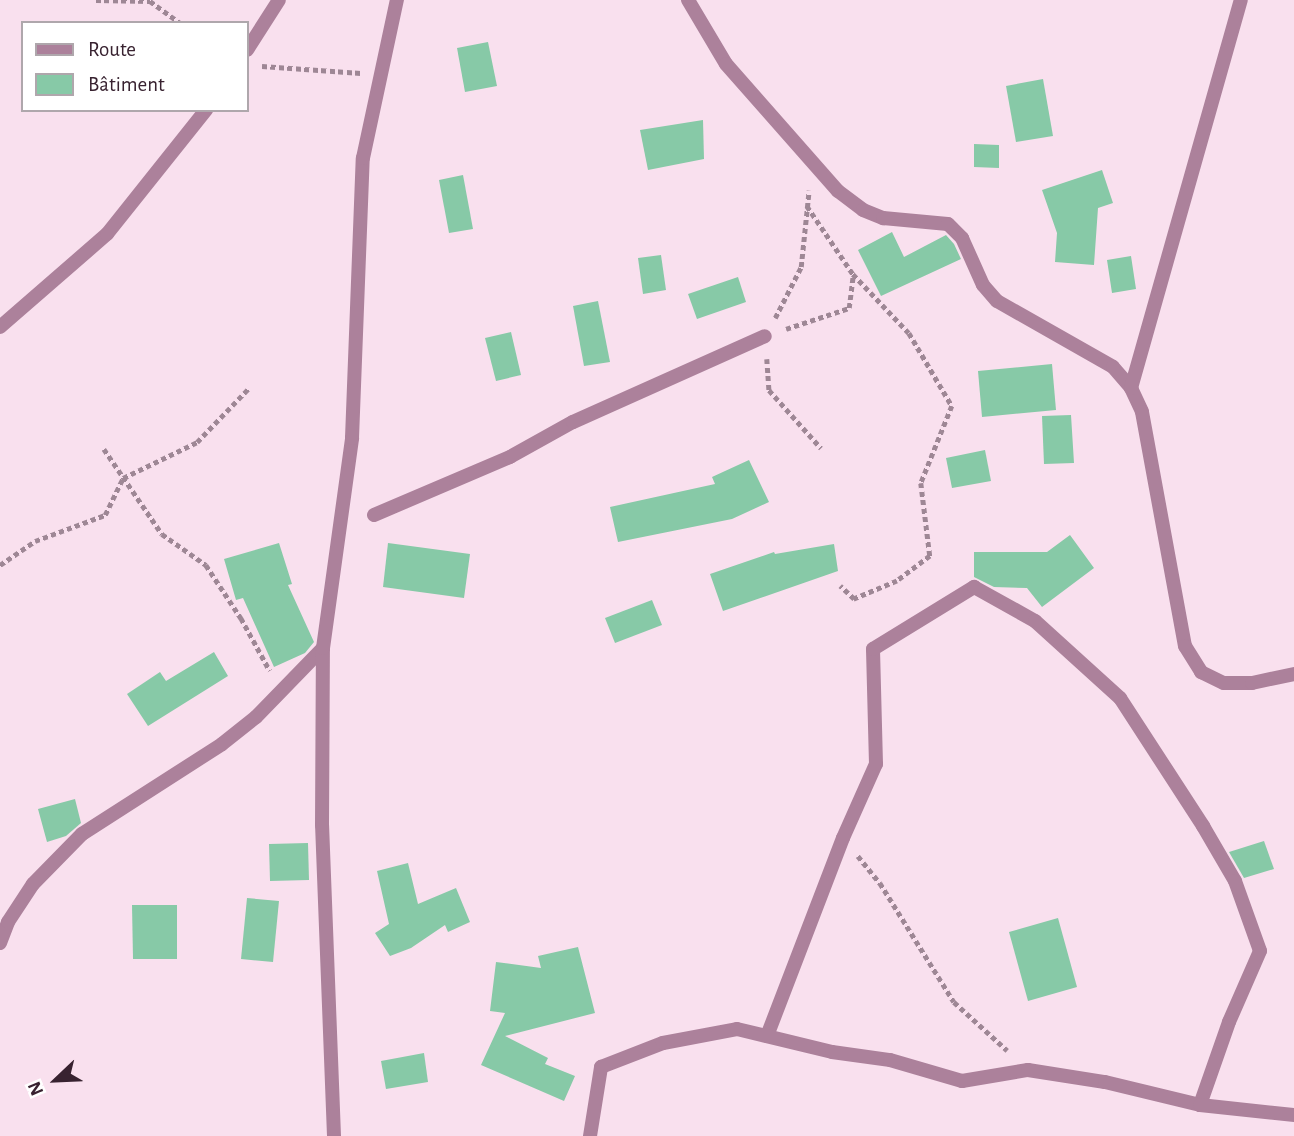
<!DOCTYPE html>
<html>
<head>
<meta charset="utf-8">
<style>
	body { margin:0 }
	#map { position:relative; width:1294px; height:1136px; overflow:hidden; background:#f9e0ee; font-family:"Alegreya Sans",sans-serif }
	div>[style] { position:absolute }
	.building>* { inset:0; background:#87c9a7 }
	.path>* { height:4.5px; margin-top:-2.25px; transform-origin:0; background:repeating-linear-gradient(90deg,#9e8795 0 5px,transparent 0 8.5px) }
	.minor>* { height:14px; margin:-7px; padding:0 7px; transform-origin:7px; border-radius:7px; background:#ac819b }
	span { translate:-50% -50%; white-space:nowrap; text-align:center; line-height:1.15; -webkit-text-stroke:5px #fff; paint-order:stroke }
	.legend { position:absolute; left:21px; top:21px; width:228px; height:91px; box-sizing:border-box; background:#fff; border:2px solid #afa7ac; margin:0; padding:9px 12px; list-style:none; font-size:21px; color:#382230 }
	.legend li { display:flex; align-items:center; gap:14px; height:35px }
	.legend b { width:35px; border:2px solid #afa7ac }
	.north { position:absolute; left:21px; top:1045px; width:70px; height:70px; -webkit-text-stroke:5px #fff; paint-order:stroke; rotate:247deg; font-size:19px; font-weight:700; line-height:28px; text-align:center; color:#382230 }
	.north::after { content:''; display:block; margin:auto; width:24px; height:32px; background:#382230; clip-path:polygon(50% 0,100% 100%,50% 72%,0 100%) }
</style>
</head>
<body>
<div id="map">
	<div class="building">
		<div style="clip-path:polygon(488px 42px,497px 86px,465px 92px,457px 48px)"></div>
		<div style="clip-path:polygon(1043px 79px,1053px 136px,1016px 142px,1006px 86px)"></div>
		<div style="clip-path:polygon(703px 120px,704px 159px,648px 170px,640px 130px)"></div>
		<div style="clip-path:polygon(974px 144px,999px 145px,999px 168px,974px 167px)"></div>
		<div style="clip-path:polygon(1102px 170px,1113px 203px,1098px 208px,1094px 265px,1055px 262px,1057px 233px,1042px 190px)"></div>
		<div style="clip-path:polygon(463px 175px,473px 229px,449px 233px,439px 180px)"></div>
		<div style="clip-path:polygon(892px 232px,904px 257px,946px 235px,954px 244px,961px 259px,881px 296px,858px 250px)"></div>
		<div style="clip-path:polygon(661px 255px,666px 290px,643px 294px,638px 258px)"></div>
		<div style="clip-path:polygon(1131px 256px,1136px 289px,1112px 293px,1107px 260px)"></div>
		<div style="clip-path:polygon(738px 277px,746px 302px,697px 319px,688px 294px)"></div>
		<div style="clip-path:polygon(598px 301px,610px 362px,584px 366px,573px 306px)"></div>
		<div style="clip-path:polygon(511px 332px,521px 375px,496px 381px,485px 338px)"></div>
		<div style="clip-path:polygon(1052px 364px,1056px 410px,982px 417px,978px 371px)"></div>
		<div style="clip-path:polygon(1071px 415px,1074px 463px,1044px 464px,1042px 416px)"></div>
		<div style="clip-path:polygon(985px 450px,991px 481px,952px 488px,946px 458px)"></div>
		<div style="clip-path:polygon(749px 460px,769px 502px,732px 519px,618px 542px,610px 507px,715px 484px,712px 477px)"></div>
		<div style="clip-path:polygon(1070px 535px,1094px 568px,1042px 607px,1027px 588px,994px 587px,974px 577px,974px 552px,1047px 552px)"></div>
		<div style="clip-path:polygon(279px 543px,292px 584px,288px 585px,314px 642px,305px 653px,274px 667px,243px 598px,236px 600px,224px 559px)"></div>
		<div style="clip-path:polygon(388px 543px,470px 554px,464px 598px,383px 587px)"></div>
		<div style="clip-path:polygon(834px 544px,838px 571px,723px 611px,710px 574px,774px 552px,775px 554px)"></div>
		<div style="clip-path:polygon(652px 600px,662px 625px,615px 643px,605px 618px)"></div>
		<div style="clip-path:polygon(214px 652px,228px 676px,148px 726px,127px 694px,160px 672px,166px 681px)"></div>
		<div style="clip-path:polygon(75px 799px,81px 823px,66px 836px,47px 842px,38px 809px)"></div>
		<div style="clip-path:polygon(1264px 841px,1274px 869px,1244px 878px,1229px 852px)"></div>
		<div style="clip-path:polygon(308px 843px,309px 880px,270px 881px,269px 844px)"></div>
		<div style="clip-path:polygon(408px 863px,418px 904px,456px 888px,470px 922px,448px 932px,445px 925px,411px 948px,390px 956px,375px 933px,389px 924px,377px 871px)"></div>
		<div style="clip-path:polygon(247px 898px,279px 901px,273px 962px,241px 959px)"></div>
		<div style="clip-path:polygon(132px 905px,177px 905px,177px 959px,133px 959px)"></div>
		<div style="clip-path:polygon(1058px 918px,1077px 987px,1028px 1001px,1009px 932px)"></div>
		<div style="clip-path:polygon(578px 947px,595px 1013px,505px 1036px,548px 1058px,545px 1064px,575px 1076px,564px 1101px,481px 1065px,505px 1013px,490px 1011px,496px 962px,541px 968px,538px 956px)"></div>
		<div style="clip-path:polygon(424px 1053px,428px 1082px,386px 1089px,381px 1061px)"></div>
	</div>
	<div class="path">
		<div style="left:96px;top:0;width:54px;rotate:1.1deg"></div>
		<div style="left:150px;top:1px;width:37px;rotate:36deg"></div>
		<div style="left:262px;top:66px;width:99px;rotate:4deg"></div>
		<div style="left:807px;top:206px;width:82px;rotate:55.9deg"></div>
		<div style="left:853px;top:274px;width:81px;rotate:46.5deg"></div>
		<div style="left:909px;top:333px;width:85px;rotate:59.5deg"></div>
		<div style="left:952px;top:406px;width:83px;rotate:111.9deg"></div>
		<div style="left:921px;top:483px;width:74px;rotate:83deg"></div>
		<div style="left:930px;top:556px;width:41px;rotate:142.9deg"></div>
		<div style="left:897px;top:581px;width:47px;rotate:157.3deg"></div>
		<div style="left:854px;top:599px;width:19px;rotate:-137deg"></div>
		<div style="left:775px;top:318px;width:57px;rotate:-63deg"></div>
		<div style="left:801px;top:267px;width:77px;rotate:-84.1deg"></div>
		<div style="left:786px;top:329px;width:66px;rotate:-18.4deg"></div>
		<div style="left:849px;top:308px;width:33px;rotate:-83deg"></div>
		<div style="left:767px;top:359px;width:31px;rotate:86deg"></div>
		<div style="left:769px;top:390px;width:78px;rotate:48.1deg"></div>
		<div style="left:104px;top:449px;width:103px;rotate:55.7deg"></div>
		<div style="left:162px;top:534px;width:54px;rotate:35.2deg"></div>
		<div style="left:206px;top:565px;width:64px;rotate:56.6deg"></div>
		<div style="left:241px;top:618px;width:60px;rotate:61.3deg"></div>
		<div style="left:0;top:565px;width:42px;rotate:-34.4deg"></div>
		<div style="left:35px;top:541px;width:75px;rotate:-20.4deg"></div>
		<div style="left:105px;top:515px;width:41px;rotate:-64.1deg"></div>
		<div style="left:123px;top:478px;width:82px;rotate:-25.9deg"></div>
		<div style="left:197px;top:442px;width:75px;rotate:-46.1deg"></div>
		<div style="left:858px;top:856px;width:35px;rotate:51deg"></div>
		<div style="left:880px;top:883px;width:140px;rotate:58.1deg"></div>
		<div style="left:954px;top:1002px;width:72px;rotate:42.2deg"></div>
	</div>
	<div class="minor">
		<div style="left:688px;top:0;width:74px;rotate:59.3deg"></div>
		<div style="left:726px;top:64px;width:169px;rotate:48.6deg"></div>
		<div style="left:838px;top:191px;width:31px;rotate:37deg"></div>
		<div style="left:863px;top:210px;width:22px;rotate:22deg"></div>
		<div style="left:883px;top:218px;width:65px;rotate:5.3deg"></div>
		<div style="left:948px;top:224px;width:20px;rotate:45deg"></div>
		<div style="left:962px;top:238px;width:51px;rotate:65.9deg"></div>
		<div style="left:983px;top:285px;width:21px;rotate:49deg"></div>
		<div style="left:997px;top:301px;width:133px;rotate:29.6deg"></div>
		<div style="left:1113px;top:367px;width:28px;rotate:49deg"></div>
		<div style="left:1131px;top:388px;width:26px;rotate:65deg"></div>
		<div style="left:1142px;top:412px;width:238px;rotate:79.6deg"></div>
		<div style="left:1185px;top:646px;width:31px;rotate:58deg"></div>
		<div style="left:1201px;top:672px;width:25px;rotate:26deg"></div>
		<div style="left:1224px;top:683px;width:28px"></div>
		<div style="left:1252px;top:683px;width:43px;rotate:-12.1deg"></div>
		<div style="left:247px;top:50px;width:59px;rotate:-57.4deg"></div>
		<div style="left:0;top:327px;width:142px;rotate:-41deg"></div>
		<div style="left:107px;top:234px;width:159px;rotate:-51.4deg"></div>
		<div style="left:1131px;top:388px;width:403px;rotate:-74.2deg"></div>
		<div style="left:374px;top:515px;width:148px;rotate:-23.1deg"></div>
		<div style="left:510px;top:457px;width:72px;rotate:-29.1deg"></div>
		<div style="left:573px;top:422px;width:210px;rotate:-24.1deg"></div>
		<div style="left:0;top:943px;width:22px;rotate:-69deg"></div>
		<div style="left:8px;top:922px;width:45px;rotate:-56.7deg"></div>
		<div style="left:33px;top:884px;width:70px;rotate:-45.6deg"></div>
		<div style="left:82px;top:834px;width:166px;rotate:-32.7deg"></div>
		<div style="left:222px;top:744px;width:43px;rotate:-38.5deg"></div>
		<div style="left:256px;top:717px;width:96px;rotate:-45.8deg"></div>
		<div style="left:767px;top:1036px;width:212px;rotate:-69deg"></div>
		<div style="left:843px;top:838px;width:81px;rotate:-66deg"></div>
		<div style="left:876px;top:764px;width:115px;rotate:-91.5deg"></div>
		<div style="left:873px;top:649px;width:119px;rotate:-31.5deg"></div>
		<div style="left:974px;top:587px;width:70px;rotate:29.1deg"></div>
		<div style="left:1035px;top:621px;width:115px;rotate:42.2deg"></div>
		<div style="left:1120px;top:698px;width:153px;rotate:57deg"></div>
		<div style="left:1203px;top:826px;width:64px;rotate:59.8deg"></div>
		<div style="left:1235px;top:881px;width:74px;rotate:70.3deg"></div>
		<div style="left:1260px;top:951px;width:77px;rotate:113.6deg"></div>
		<div style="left:1229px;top:1022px;width:88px;rotate:109.3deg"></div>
		<div style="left:334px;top:1136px;width:311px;rotate:-92.2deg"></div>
		<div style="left:322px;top:825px;width:177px;rotate:-89.7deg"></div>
		<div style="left:323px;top:648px;width:212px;rotate:-82.1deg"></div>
		<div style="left:352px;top:438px;width:280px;rotate:-87.8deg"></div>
		<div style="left:363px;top:158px;width:162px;rotate:-77.9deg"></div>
		<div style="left:590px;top:1136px;width:70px;rotate:-80.9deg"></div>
		<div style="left:601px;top:1067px;width:66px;rotate:-21.2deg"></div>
		<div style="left:663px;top:1043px;width:75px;rotate:-10.7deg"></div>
		<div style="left:737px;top:1029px;width:98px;rotate:13.6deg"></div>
		<div style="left:832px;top:1052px;width:59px;rotate:7.9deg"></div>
		<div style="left:890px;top:1060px;width:75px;rotate:16.3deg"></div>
		<div style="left:962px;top:1081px;width:67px;rotate:-9.5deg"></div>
		<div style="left:1028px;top:1070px;width:78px;rotate:8.9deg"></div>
		<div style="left:1105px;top:1082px;width:98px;rotate:13.6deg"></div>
		<div style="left:1200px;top:1105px;width:95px;rotate:6.1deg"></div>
	</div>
	<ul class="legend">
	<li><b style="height:9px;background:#ac819b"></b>Route</li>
	<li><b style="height:19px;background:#87c9a7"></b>Bâtiment</li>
	</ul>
	<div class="north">N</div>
</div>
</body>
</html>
